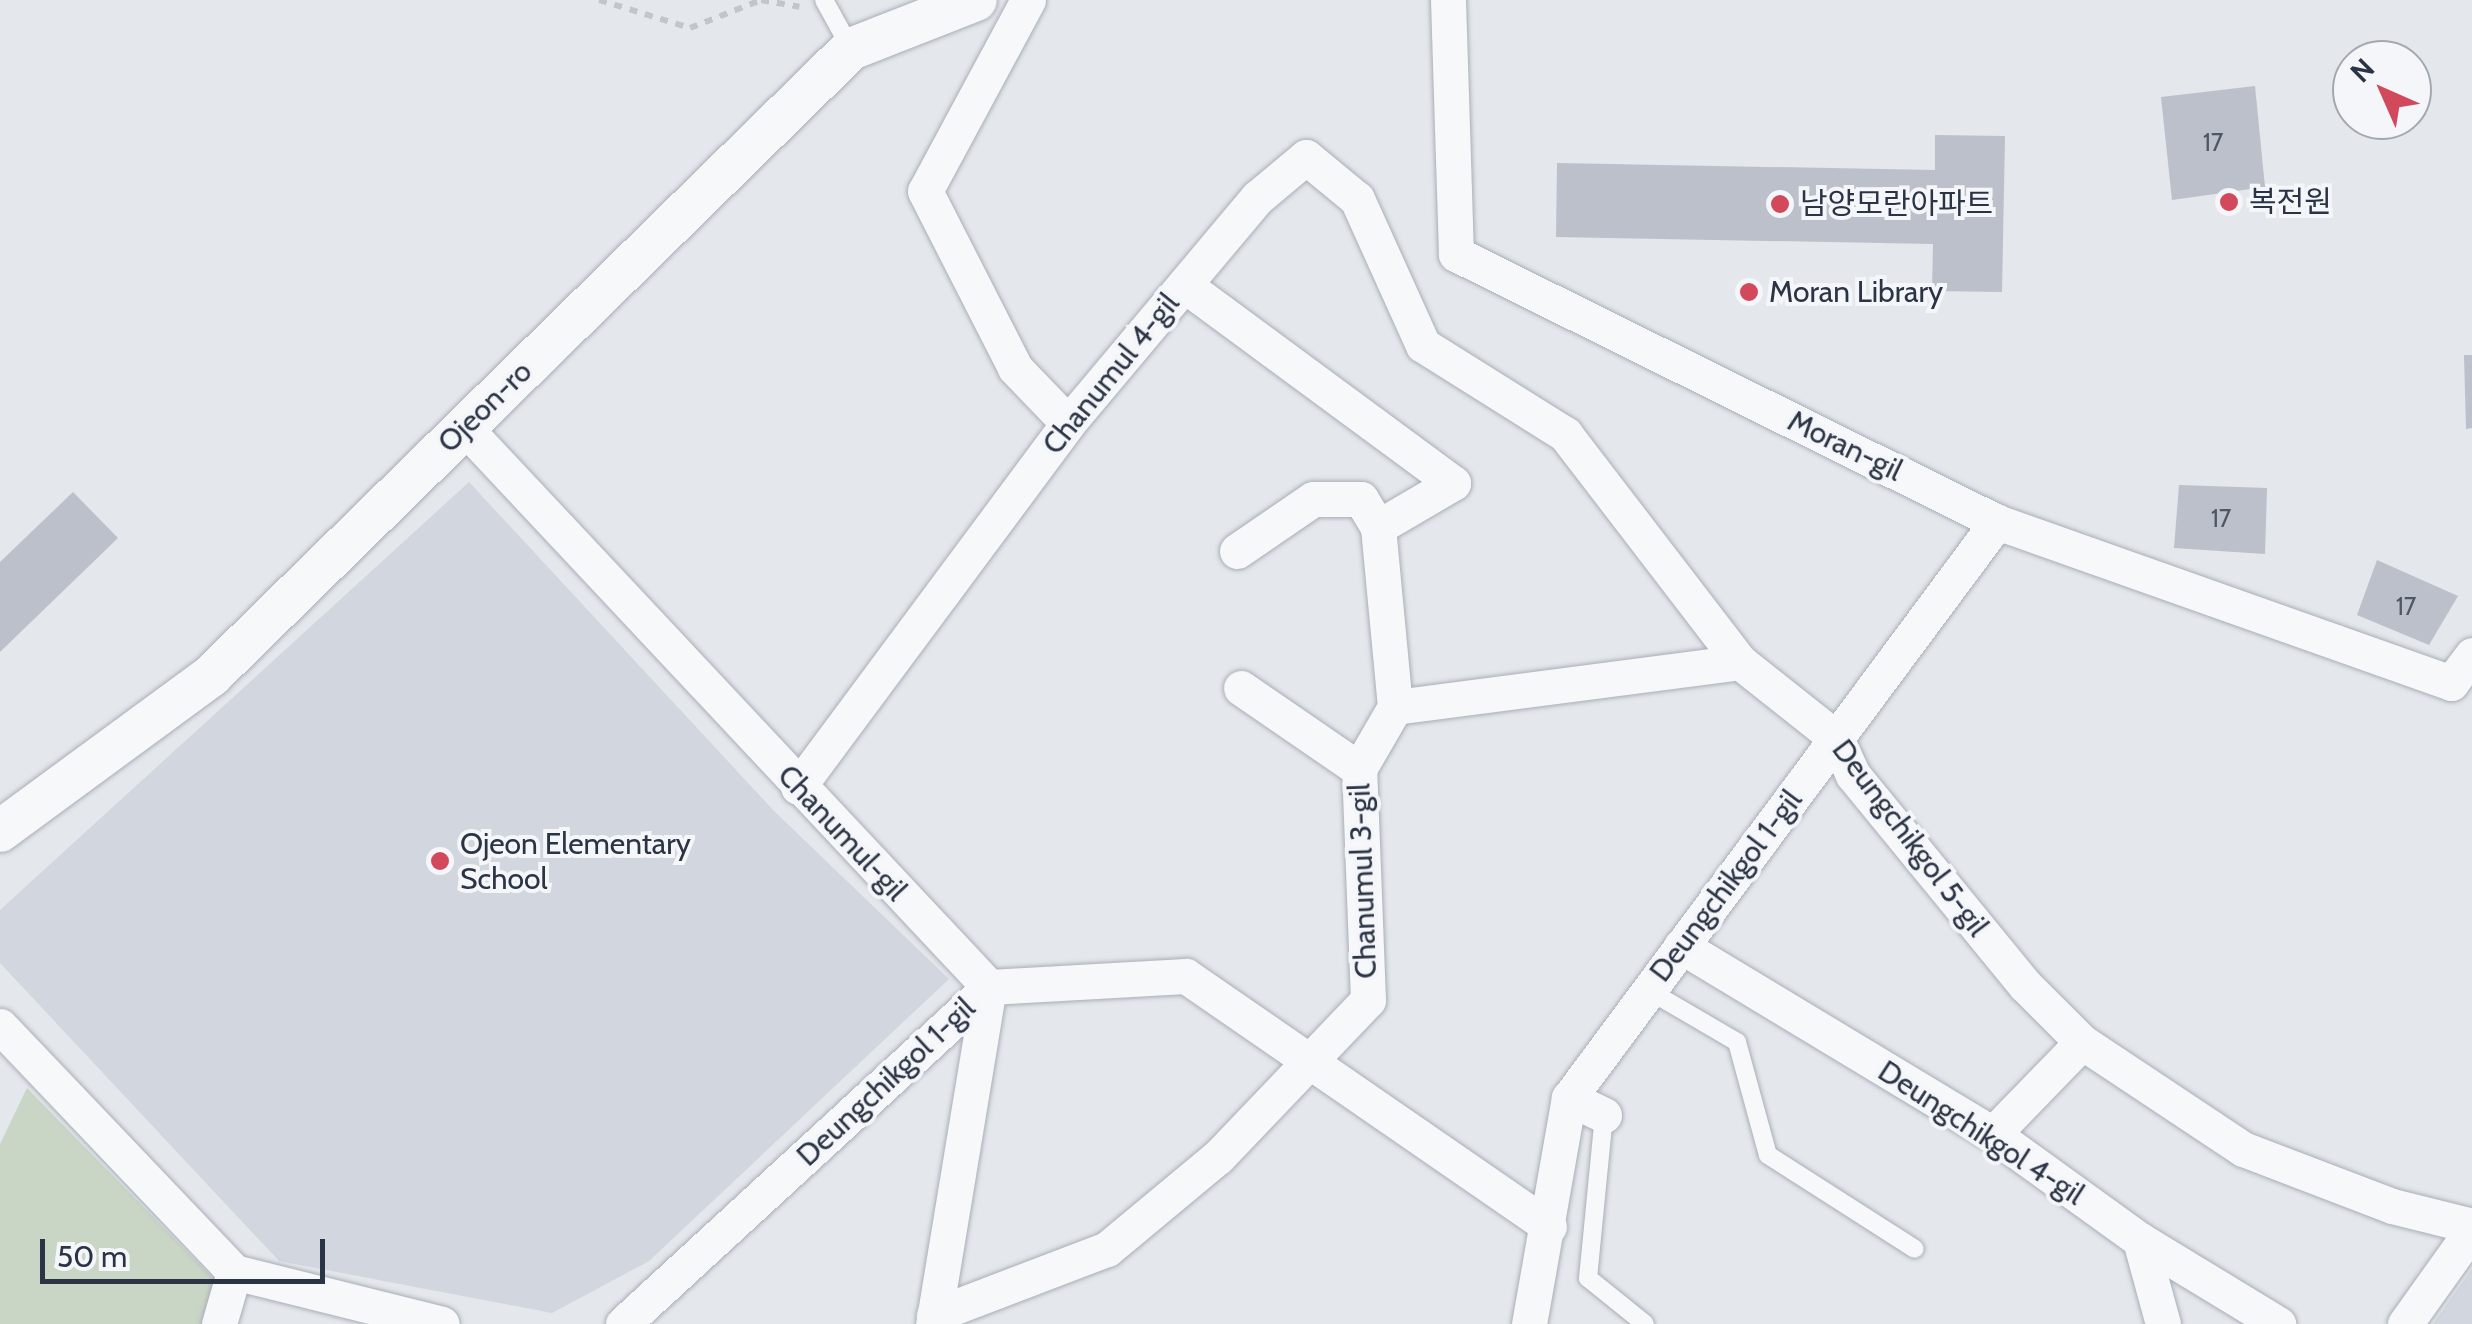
<!DOCTYPE html>
<html>
<head>
<meta charset="utf-8">
<style>
	body { margin:0 }
	#map { position:relative; width:2472px; height:1324px; overflow:hidden; background:#e4e7ec; font-family:Cabin,"Noto Sans KR",sans-serif }
	div>[style] { position:absolute }
	.built>* { inset:0; background:#d2d6de }
	.green>* { inset:0; background:#c9d6c5 }
	.building>* { inset:0; background:#bbc0ca }
	.path>* { height:6px; margin-top:-3px; transform-origin:0; background:repeating-linear-gradient(90deg,#c2c5cb 0 8px,transparent 0 16px) }
	.roads { filter:drop-shadow(0 0 2px #a9aeb7) drop-shadow(0 0 2px #a9aeb7) }
	.service>* { height:18px; margin:-9px; padding:0 9px; transform-origin:9px; border-radius:9px; background:#f7f8fa }
	.minor>* { height:35px; margin:-17.5px; padding:0 17.5px; transform-origin:17.5px; border-radius:17.5px; background:#f7f8fa }
	.tertiary>* { height:42px; margin:-21px; padding:0 21px; transform-origin:21px; border-radius:21px; background:#f7f8fa }
	.dots>* { width:28px; height:28px; translate:-50% -50%; box-sizing:border-box; border:5px solid #f4f6f9; border-radius:50% }
	span { translate:-50% -50%; white-space:nowrap; text-align:center; line-height:1.15; -webkit-text-stroke:8px #f4f6f9; paint-order:stroke }
	.number-label { font-size:25px; color:#4f5766 }
	.number-label span { -webkit-text-stroke-width:0 }
	.poi-label { font-size:30px; color:#2b3445 }
	.left { translate:0 -50%; text-align:left }
	.street-label { font-size:30px; color:#2b3445 }
	.north { position:absolute; left:2332px; top:40px; width:100px; height:100px; box-sizing:border-box; background:#f4f6f9; border:2px solid #a4a8b1; border-radius:50%; rotate:315deg; font-size:28px; font-weight:700; line-height:40px; text-align:center; color:#2b3445 }
	.north::after { content:''; display:block; margin:auto; width:35px; height:45px; background:#d1495b; clip-path:polygon(50% 0,100% 100%,50% 72%,0 100%) }
	.scale { position:absolute; left:40px; top:1239px; width:285px; height:45px; box-sizing:border-box; border:5px solid #2b3445; border-top:0; padding-left:12px; font-size:30px; line-height:35px; white-space:nowrap; color:#2b3445; -webkit-text-stroke:8px #f4f6f9; paint-order:stroke }
</style>
</head>
<body>
<div id="map">
	<div class="built">
		<div style="clip-path:polygon(469px 482px,774px 811px,949px 979px,649px 1261px,552px 1313px,279px 1261px,0 963px,0 910px)"></div>
		<div style="clip-path:polygon(2472px 1269px,2472px 1324px,2433px 1324px)"></div>
	</div>
	<div class="green">
		<div style="clip-path:polygon(27px 1088px,218px 1283px,203px 1324px,0 1324px,0 1144px)"></div>
	</div>
	<div class="building">
		<div style="clip-path:polygon(2255px 86px,2265px 187px,2172px 200px,2161px 97px)"></div>
		<div style="clip-path:polygon(1935px 135px,2005px 136px,2002px 292px,1932px 291px,1933px 244px,1556px 237px,1557px 163px,1935px 170px)"></div>
		<div style="clip-path:polygon(2464px 355px,2472px 355px,2472px 428px,2466px 429px)"></div>
		<div style="clip-path:polygon(2179px 485px,2267px 488px,2265px 554px,2174px 548px)"></div>
		<div style="clip-path:polygon(73px 492px,118px 538px,0 652px,0 562px)"></div>
		<div style="clip-path:polygon(2377px 560px,2458px 596px,2429px 645px,2357px 615px)"></div>
	</div>
	<div class="path">
		<div style="left:599px;top:0;width:95px;rotate:17.1deg"></div>
		<div style="left:690px;top:28px;width:76px;rotate:-21.5deg"></div>
		<div style="left:761px;top:0;width:39px;rotate:10deg"></div>
	</div>
	<div class="roads">
		<div class="service">
			<div style="left:824px;top:0;width:56px;rotate:61.1deg"></div>
			<div style="left:1648px;top:990px;width:103px;rotate:30.3deg"></div>
			<div style="left:1737px;top:1042px;width:117px;rotate:74.7deg"></div>
			<div style="left:1768px;top:1155px;width:174px;rotate:32.6deg"></div>
			<div style="left:1604px;top:1115px;width:164px;rotate:95.6deg"></div>
			<div style="left:1588px;top:1278px;width:73px;rotate:38.9deg"></div>
		</div>
		<div class="minor">
			<div style="left:1028px;top:0;width:217px;rotate:118.3deg"></div>
			<div style="left:925px;top:191px;width:199px;rotate:63deg"></div>
			<div style="left:1015px;top:368px;width:76px;rotate:46.1deg"></div>
			<div style="left:1448px;top:0;width:254px;rotate:88.2deg"></div>
			<div style="left:1456px;top:254px;width:604px;rotate:26.35deg"></div>
			<div style="left:1997px;top:522px;width:482px;rotate:19.5deg"></div>
			<div style="left:2451px;top:683px;width:35px;rotate:-53deg"></div>
			<div style="left:464px;top:427px;width:768px;rotate:46.85deg"></div>
			<div style="left:989px;top:987px;width:342px;rotate:99.4deg"></div>
			<div style="left:1237px;top:551px;width:92px;rotate:-34.4deg"></div>
			<div style="left:1313px;top:499px;width:48px"></div>
			<div style="left:1361px;top:499px;width:33px;rotate:59deg"></div>
			<div style="left:1241px;top:688px;width:143px;rotate:34.5deg"></div>
			<div style="left:1395px;top:707px;width:348px;rotate:-7.4deg"></div>
			<div style="left:798px;top:787px;width:453px;rotate:-53.4deg"></div>
			<div style="left:1068px;top:423px;width:294px;rotate:-50deg"></div>
			<div style="left:1257px;top:198px;width:64px;rotate:-39.9deg"></div>
			<div style="left:1306px;top:157px;width:66px;rotate:39.5deg"></div>
			<div style="left:1357px;top:199px;width:160px;rotate:65.7deg"></div>
			<div style="left:1423px;top:345px;width:168px;rotate:32.1deg"></div>
			<div style="left:1565px;top:434px;width:287px;rotate:52.5deg"></div>
			<div style="left:1740px;top:662px;width:122px;rotate:38.4deg"></div>
			<div style="left:1836px;top:738px;width:41px;rotate:65.3deg"></div>
			<div style="left:1853px;top:775px;width:271px;rotate:50.7deg"></div>
			<div style="left:2025px;top:985px;width:81px;rotate:45deg"></div>
			<div style="left:2082px;top:1042px;width:193px;rotate:33.6deg"></div>
			<div style="left:2243px;top:1149px;width:160px;rotate:20.9deg"></div>
			<div style="left:2392px;top:1206px;width:82px;rotate:14deg"></div>
			<div style="left:1681px;top:946px;width:364px;rotate:31.1deg"></div>
			<div style="left:1993px;top:1134px;width:181px;rotate:35.8deg"></div>
			<div style="left:2140px;top:1240px;width:162px;rotate:31.3deg"></div>
			<div style="left:0;top:1026px;width:340px;rotate:46.4deg"></div>
			<div style="left:234px;top:1272px;width:214px;rotate:14deg"></div>
			<div style="left:1569px;top:1098px;width:39px;rotate:26deg"></div>
			<div style="left:1993px;top:1134px;width:128px;rotate:-45.9deg"></div>
			<div style="left:2140px;top:1240px;width:87px;rotate:74.7deg"></div>
			<div style="left:934px;top:1315px;width:185px;rotate:-20.9deg"></div>
			<div style="left:1107px;top:1249px;width:144px;rotate:-39.7deg"></div>
			<div style="left:1218px;top:1157px;width:217px;rotate:-46.3deg"></div>
			<div style="left:1368px;top:1000px;width:231px;rotate:-92.2deg"></div>
			<div style="left:1359px;top:769px;width:72px;rotate:-59.9deg"></div>
			<div style="left:1395px;top:707px;width:181px;rotate:-95.4deg"></div>
			<div style="left:1378px;top:527px;width:87px;rotate:-30.4deg"></div>
			<div style="left:1453px;top:483px;width:334px;rotate:-143.6deg"></div>
			<div style="left:219px;top:1324px;width:54px;rotate:-73.9deg"></div>
			<div style="left:623px;top:1324px;width:498px;rotate:-42.6deg"></div>
			<div style="left:989px;top:987px;width:197px;rotate:-3.2deg"></div>
			<div style="left:1186px;top:976px;width:441px;rotate:34.6deg"></div>
			<div style="left:1529px;top:1324px;width:230px;rotate:-80deg"></div>
			<div style="left:1569px;top:1098px;width:718px;rotate:-53.39deg"></div>
			<div style="left:2405px;top:1324px;width:115px;rotate:-54.5deg"></div>
		</div>
		<div class="tertiary">
			<div style="left:0;top:831px;width:263px;rotate:-36.3deg"></div>
			<div style="left:212px;top:675px;width:895px;rotate:-44.41deg"></div>
			<div style="left:851px;top:49px;width:134px;rotate:-21.4deg"></div>
		</div>
	</div>
	<div class="dots">
		<div style="left:2229px;top:202px;background:#d1495b"></div>
		<div style="left:1780px;top:204px;background:#d1495b"></div>
		<div style="left:1749px;top:292px;background:#d1495b"></div>
		<div style="left:440px;top:861px;background:#d1495b"></div>
	</div>
	<div class="number-label">
		<span style="left:2213px;top:142px">17</span>
		<span style="left:2221px;top:518px">17</span>
		<span style="left:2406px;top:606px">17</span>
	</div>
	<div class="poi-label">
		<span class="left" style="left:2249px;top:202px">복전원</span>
		<span class="left" style="left:1800px;top:204px">남양모란아파트</span>
		<span class="left" style="left:1769px;top:292px">Moran Library</span>
		<span class="left" style="left:460px;top:861px">Ojeon Elementary<br>School</span>
	</div>
	<div class="street-label">
		<span style="left:1111px;top:374px;rotate:-51deg">Chanumul 4-gil</span>
		<span style="left:485px;top:407px;rotate:-44deg">Ojeon-ro</span>
		<span style="left:1845px;top:446px;rotate:26deg">Moran-gil</span>
		<span style="left:842px;top:833px;rotate:47deg">Chanumul-gil</span>
		<span style="left:1910px;top:838px;rotate:53deg">Deungchikgol 5-gil</span>
		<span style="left:1363px;top:881px;rotate:-92deg">Chanumul 3-gil</span>
		<span style="left:1726px;top:886px;rotate:-53deg">Deungchikgol 1-gil</span>
		<span style="left:886px;top:1082px;rotate:-43deg">Deungchikgol 1-gil</span>
		<span style="left:1981px;top:1133px;rotate:33deg">Deungchikgol 4-gil</span>
	</div>
	<div class="north">N</div>
	<div class="scale">50 m</div>
</div>
</body>
</html>
